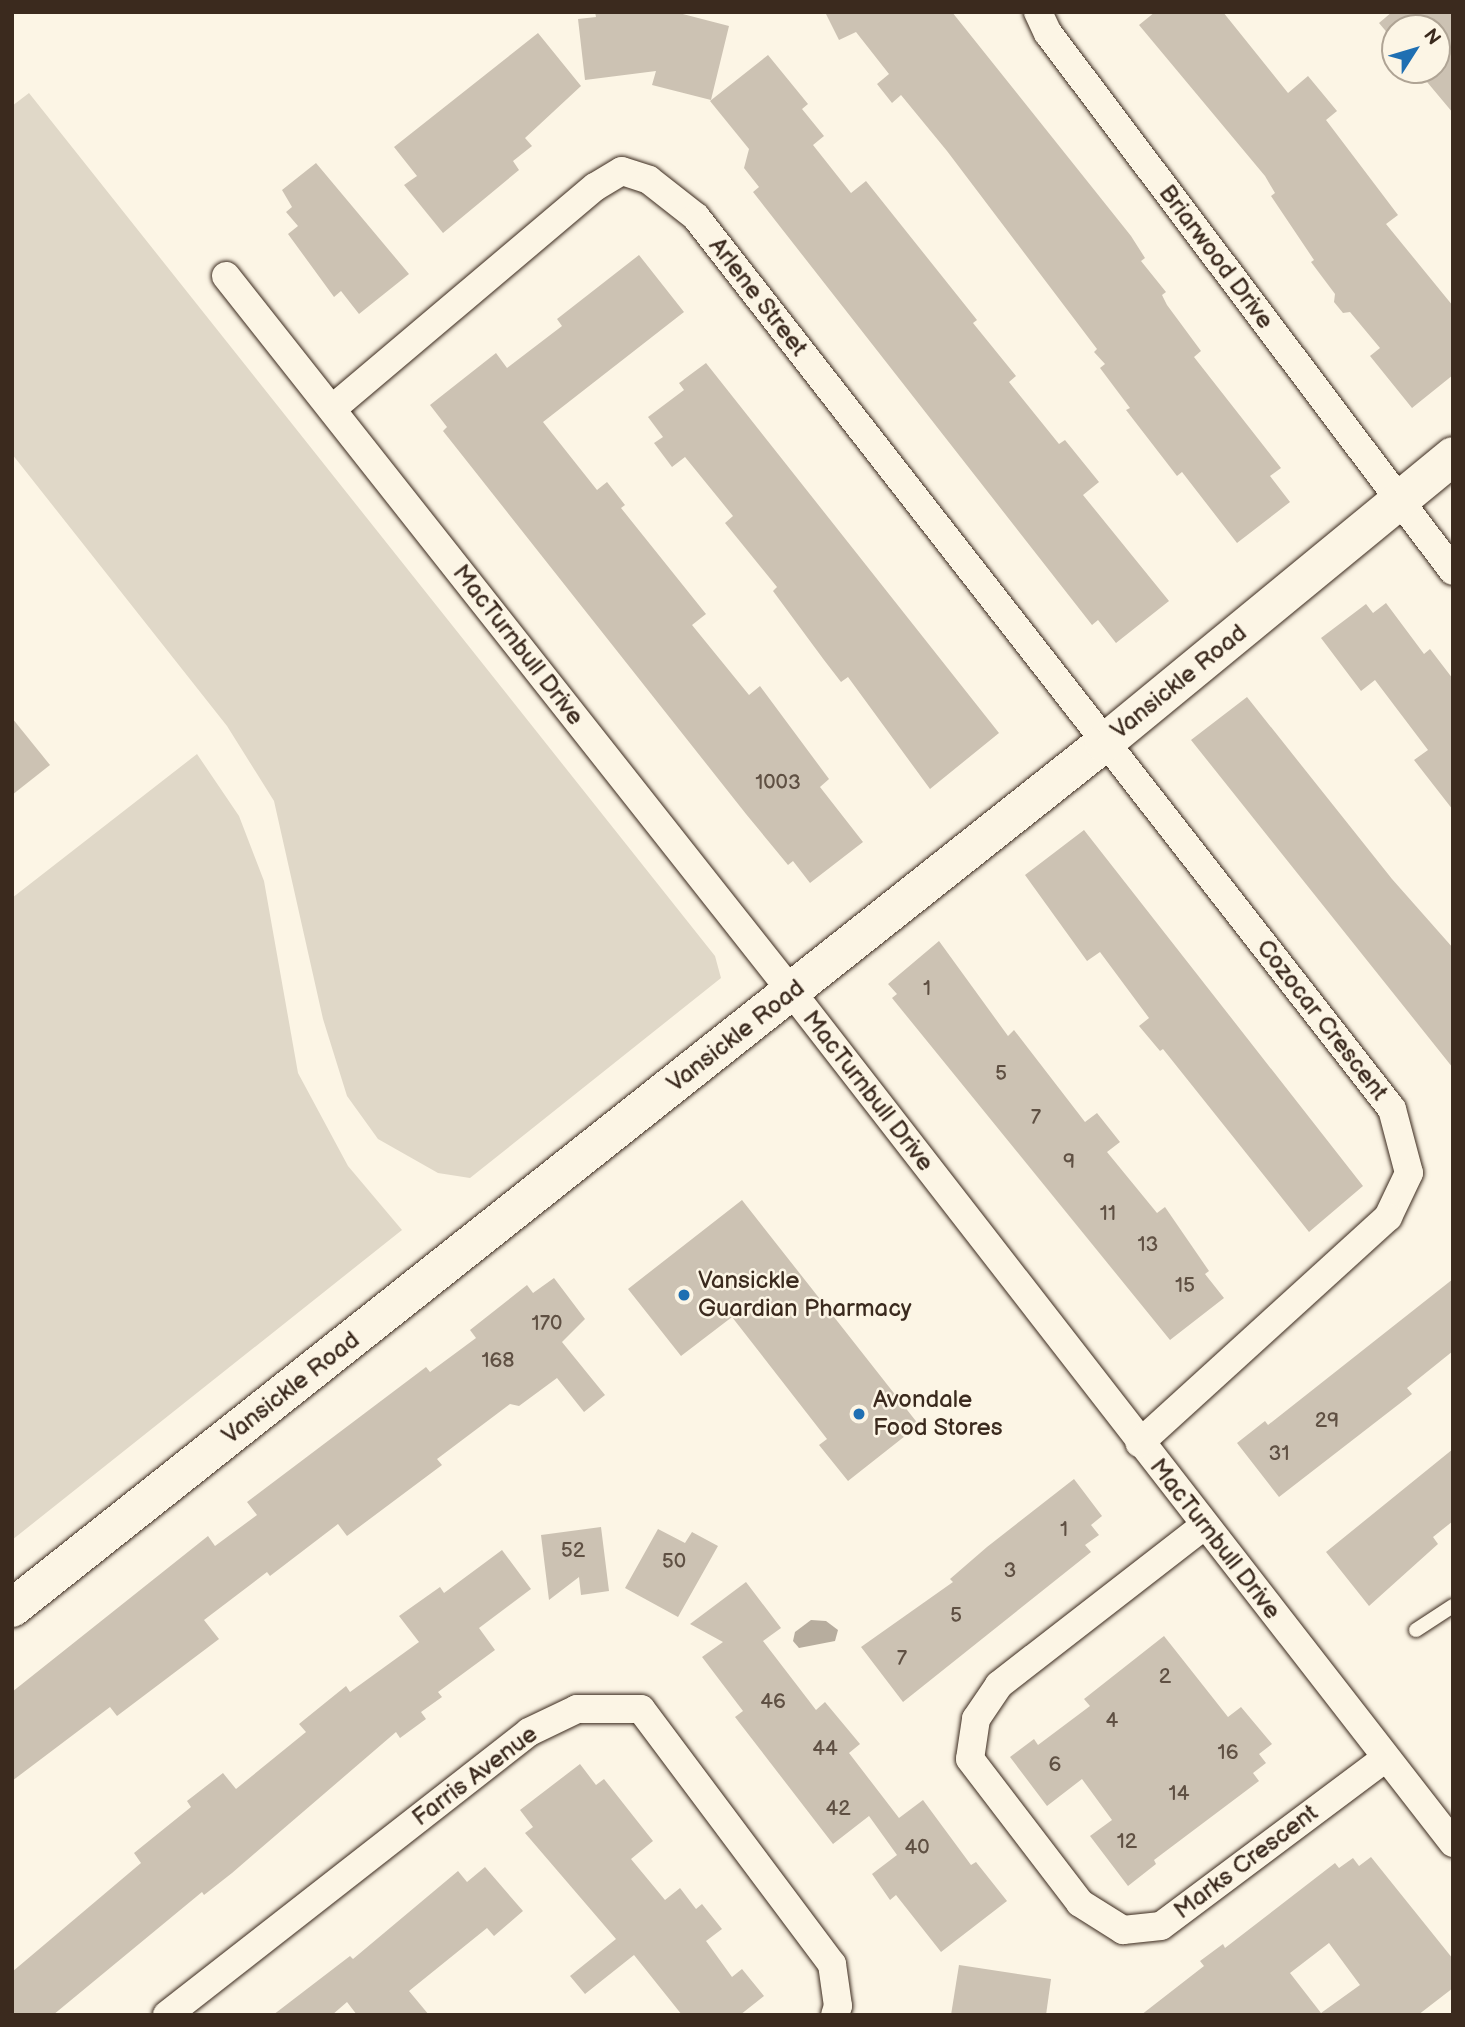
<!DOCTYPE html>
<html>
<head>
<meta charset="utf-8">
<style>
	body { margin:0 }
	#map { position:relative; width:1465px; height:2027px; overflow:hidden; background:#fcf5e5; font-family:"Balsamiq Sans",sans-serif }
	div>[style] { position:absolute }
	.green>* { inset:0; background:#e0d8c8 }
	.water>* { inset:0; background:#b7ad9e }
	.building>* { inset:0; background:#ccc2b3 }
	.roads { filter:drop-shadow(0 0 2px #3b2a1e) drop-shadow(0 0 2px #3b2a1e) }
	.lane>* { height:14px; margin:-7px; padding:0 7px; transform-origin:7px; border-radius:7px; background:#fcf5e5 }
	.street>* { height:28px; margin:-14px; padding:0 14px; transform-origin:14px; border-radius:14px; background:#fcf5e5 }
	.secondary>* { height:38px; margin:-19px; padding:0 19px; transform-origin:19px; border-radius:19px; background:#fcf5e5 }
	.dots>* { width:19px; height:19px; translate:-50% -50%; box-sizing:border-box; border:4px solid #fcf5e5; border-radius:50% }
	span { translate:-50% -50%; white-space:nowrap; text-align:center; line-height:1.15; -webkit-text-stroke:5px #fcf5e5; paint-order:stroke }
	.number-label { font-size:21px; color:#5f5043 }
	.number-label span { -webkit-text-stroke-width:0 }
	.street-label { font-size:24px; color:#3b2a1e }
	.poi-label { font-size:24px; color:#3b2a1e }
	.left { translate:0 -50%; text-align:left }
	.frame { position:absolute; inset:0; border:14px solid #3b2a1e; pointer-events:none }
	.north { position:absolute; left:1381px; top:14px; width:70px; height:70px; box-sizing:border-box; background:#fcf5e5; border:2px solid #afa495; border-radius:50%; rotate:53deg; font-size:19px; font-weight:700; line-height:28px; text-align:center; color:#3b2a1e }
	.north::after { content:''; display:block; margin:auto; width:24px; height:32px; background:#1f6fb2; clip-path:polygon(50% 0,100% 100%,50% 72%,0 100%) }
</style>
</head>
<body>
<div id="map">
	<div class="green">
		<div style="clip-path:polygon(29px 93px,715px 956px,721px 978px,470px 1178px,438px 1173px,378px 1139px,347px 1096px,323px 1019px,274px 801px,227px 726px,12px 454px,12px 106px)"></div>
		<div style="clip-path:polygon(197px 754px,239px 816px,264px 881px,298px 1073px,348px 1166px,402px 1230px,12px 1540px,12px 898px)"></div>
	</div>
	<div class="water">
		<div style="clip-path:polygon(811px 1620px,826px 1621px,838px 1630px,835px 1641px,799px 1648px,793px 1641px,795px 1632px)"></div>
	</div>
	<div class="building">
		<div style="clip-path:polygon(595px 12px,675px 12px,729px 26px,711px 100px,652px 85px,656px 71px,585px 80px,578px 19px,596px 17px)"></div>
		<div style="clip-path:polygon(825px 12px,952px 12px,1131px 236px,1145px 258px,1141px 261px,1166px 292px,1162px 295px,1167px 305px,1201px 351px,1194px 357px,1281px 468px,1270px 476px,1290px 502px,1237px 543px,1182px 472px,1177px 476px,1126px 410px,1130px 408px,1100px 368px,1105px 364px,1094px 352px,1097px 349px,947px 151px,901px 95px,892px 103px,877px 84px,889px 74px,856px 32px,839px 40px)"></div>
		<div style="clip-path:polygon(1155px 12px,1223px 12px,1288px 93px,1308px 76px,1337px 111px,1326px 120px,1398px 215px,1386px 224px,1453px 306px,1453px 375px,1412px 408px,1370px 356px,1380px 348px,1350px 312px,1343px 313px,1334px 302px,1335px 294px,1311px 262px,1314px 260px,1271px 196px,1275px 193px,1265px 176px,1139px 25px)"></div>
		<div style="clip-path:polygon(1392px 12px,1453px 12px,1453px 113px,1417px 70px,1437px 70px,1437px 28px,1395px 28px,1395px 42px,1379px 23px)"></div>
		<div style="clip-path:polygon(538px 33px,581px 86px,525px 138px,532px 146px,513px 161px,519px 170px,443px 233px,404px 185px,417px 176px,394px 147px)"></div>
		<div style="clip-path:polygon(768px 55px,808px 104px,802px 109px,824px 136px,813px 145px,851px 193px,866px 181px,977px 320px,973px 323px,1016px 376px,1009px 382px,1059px 444px,1065px 440px,1099px 482px,1083px 495px,1169px 601px,1116px 643px,1098px 620px,1092px 625px,753px 192px,759px 187px,744px 168px,749px 149px,710px 101px)"></div>
		<div style="clip-path:polygon(316px 163px,409px 274px,359px 314px,341px 291px,334px 297px,288px 234px,298px 226px,286px 212px,292px 207px,282px 190px)"></div>
		<div style="clip-path:polygon(639px 255px,684px 312px,543px 422px,597px 490px,607px 482px,625px 505px,621px 508px,706px 614px,692px 625px,749px 695px,760px 686px,829px 779px,820px 787px,863px 842px,810px 883px,793px 861px,788px 865px,746px 814px,443px 431px,447px 427px,430px 405px,496px 353px,507px 368px,562px 326px,557px 319px)"></div>
		<div style="clip-path:polygon(706px 363px,999px 733px,930px 789px,848px 677px,841px 682px,824px 660px,773px 591px,777px 587px,725px 523px,733px 516px,685px 457px,672px 467px,654px 443px,663px 437px,648px 417px,684px 390px,679px 383px)"></div>
		<div style="clip-path:polygon(1386px 603px,1424px 654px,1430px 649px,1453px 679px,1453px 810px,1414px 760px,1428px 750px,1375px 680px,1361px 691px,1321px 638px,1366px 604px,1373px 613px)"></div>
		<div style="clip-path:polygon(1247px 697px,1392px 879px,1453px 948px,1453px 1068px,1191px 740px)"></div>
		<div style="clip-path:polygon(12px 718px,50px 765px,12px 795px)"></div>
		<div style="clip-path:polygon(1084px 830px,1363px 1186px,1309px 1232px,1163px 1049px,1160px 1051px,1139px 1026px,1149px 1018px,1100px 952px,1087px 961px,1025px 875px)"></div>
		<div style="clip-path:polygon(939px 941px,1008px 1036px,1014px 1030px,1085px 1122px,1097px 1113px,1120px 1142px,1107px 1152px,1157px 1213px,1165px 1207px,1209px 1271px,1205px 1274px,1224px 1298px,1170px 1340px,892px 998px,897px 994px,888px 984px)"></div>
		<div style="clip-path:polygon(742px 1200px,919px 1425px,848px 1481px,819px 1445px,827px 1439px,732px 1317px,681px 1356px,628px 1289px)"></div>
		<div style="clip-path:polygon(554px 1278px,585px 1319px,562px 1342px,605px 1395px,584px 1412px,557px 1378px,519px 1406px,510px 1404px,437px 1459px,442px 1465px,347px 1536px,338px 1524px,270px 1576px,267px 1572px,204px 1620px,219px 1639px,117px 1716px,110px 1707px,12px 1781px,12px 1692px,208px 1536px,215px 1546px,257px 1515px,247px 1502px,426px 1367px,430px 1372px,476px 1338px,470px 1330px,527px 1285px,533px 1293px)"></div>
		<div style="clip-path:polygon(1453px 1279px,1453px 1351px,1407px 1388px,1412px 1394px,1279px 1497px,1237px 1443px,1265px 1421px,1268px 1425px)"></div>
		<div style="clip-path:polygon(1453px 1449px,1453px 1521px,1433px 1537px,1438px 1544px,1369px 1606px,1326px 1552px)"></div>
		<div style="clip-path:polygon(1074px 1479px,1102px 1516px,1091px 1525px,1099px 1535px,1085px 1545px,1091px 1552px,903px 1702px,861px 1647px,953px 1582px,950px 1579px,987px 1547px)"></div>
		<div style="clip-path:polygon(601px 1527px,609px 1591px,581px 1595px,579px 1577px,549px 1600px,541px 1535px)"></div>
		<div style="clip-path:polygon(658px 1529px,685px 1543px,692px 1532px,718px 1546px,678px 1617px,625px 1588px)"></div>
		<div style="clip-path:polygon(502px 1550px,531px 1589px,479px 1628px,495px 1650px,438px 1692px,442px 1697px,421px 1712px,426px 1719px,400px 1738px,396px 1732px,232px 1873px,204px 1895px,202px 1892px,53px 2015px,12px 2015px,12px 1972px,141px 1863px,134px 1853px,191px 1807px,187px 1801px,223px 1773px,236px 1789px,306px 1732px,299px 1724px,346px 1686px,350px 1692px,419px 1642px,399px 1616px,440px 1587px,444px 1593px)"></div>
		<div style="clip-path:polygon(746px 1582px,781px 1628px,763px 1641px,816px 1710px,825px 1702px,860px 1744px,849px 1753px,899px 1818px,923px 1800px,971px 1865px,976px 1862px,1007px 1901px,941px 1952px,896px 1895px,890px 1900px,872px 1874px,897px 1855px,869px 1816px,833px 1844px,735px 1717px,743px 1711px,702px 1657px,723px 1642px,690px 1624px)"></div>
		<div style="clip-path:polygon(1164px 1636px,1228px 1717px,1241px 1707px,1272px 1744px,1259px 1754px,1266px 1763px,1253px 1773px,1259px 1781px,1154px 1860px,1156px 1864px,1128px 1886px,1090px 1836px,1112px 1820px,1082px 1779px,1047px 1806px,1010px 1757px,1034px 1739px,1038px 1745px,1090px 1706px,1084px 1699px)"></div>
		<div style="clip-path:polygon(580px 1764px,596px 1785px,604px 1779px,653px 1841px,631px 1859px,665px 1900px,680px 1888px,696px 1909px,702px 1904px,722px 1929px,706px 1941px,732px 1977px,742px 1969px,764px 1996px,740px 2015px,682px 2015px,634px 1955px,585px 1994px,570px 1976px,616px 1939px,525px 1833px,533px 1827px,520px 1810px)"></div>
		<div style="clip-path:polygon(evenodd,1371px 1857px,1453px 1959px,1453px 1988px,1418px 2015px,1141px 2015px,1204px 1966px,1200px 1961px,1223px 1944px,1225px 1948px,1335px 1863px,1339px 1868px,1353px 1858px,1359px 1866px,1371px 1857px,1329px 1943px,1360px 1985px,1321px 2013px,1290px 1973px,1329px 1943px)"></div>
		<div style="clip-path:polygon(485px 1867px,523px 1911px,494px 1936px,487px 1928px,409px 1991px,429px 2015px,357px 2015px,347px 2002px,332px 2015px,273px 2015px,350px 1956px,353px 1959px,458px 1871px,467px 1882px)"></div>
		<div style="clip-path:polygon(959px 1965px,1051px 1979px,1046px 2015px,951px 2015px)"></div>
	</div>
	<div class="roads">
		<div class="lane">
			<div style="left:1416px;top:1630px;width:44px;rotate:-33deg"></div>
		</div>
		<div class="street">
			<div style="left:1038px;top:12px;width:23px;rotate:65deg"></div>
			<div style="left:1048px;top:33px;width:673px;rotate:53.03deg"></div>
			<div style="left:226px;top:276px;width:911px;rotate:51.68deg"></div>
			<div style="left:791px;top:991px;width:1079px;rotate:52.15deg"></div>
			<div style="left:332px;top:409px;width:344px;rotate:-40.2deg"></div>
			<div style="left:595px;top:187px;width:31px;rotate:-31deg"></div>
			<div style="left:622px;top:171px;width:28px;rotate:18deg"></div>
			<div style="left:649px;top:180px;width:60px;rotate:38.2deg"></div>
			<div style="left:696px;top:217px;width:1131px;rotate:52.04deg"></div>
			<div style="left:1392px;top:1109px;width:66px;rotate:75.1deg"></div>
			<div style="left:1409px;top:1173px;width:49px;rotate:115.5deg"></div>
			<div style="left:1388px;top:1217px;width:336px;rotate:137.7deg"></div>
			<div style="left:1205px;top:1525px;width:261px;rotate:142.2deg"></div>
			<div style="left:999px;top:1685px;width:41px;rotate:124.1deg"></div>
			<div style="left:976px;top:1719px;width:40px;rotate:98.5deg"></div>
			<div style="left:970px;top:1759px;width:181px;rotate:52.6deg"></div>
			<div style="left:1080px;top:1903px;width:51px;rotate:32.1deg"></div>
			<div style="left:1123px;top:1930px;width:38px;rotate:-6deg"></div>
			<div style="left:1161px;top:1926px;width:279px;rotate:-36.8deg"></div>
			<div style="left:167px;top:2015px;width:459px;rotate:-38deg"></div>
			<div style="left:529px;top:1732px;width:53px;rotate:-25.6deg"></div>
			<div style="left:577px;top:1709px;width:64px"></div>
			<div style="left:641px;top:1709px;width:319px;rotate:53.2deg"></div>
			<div style="left:832px;top:1964px;width:42px;rotate:81.9deg"></div>
			<div style="left:838px;top:2006px;width:9px;rotate:108deg"></div>
		</div>
		<div class="secondary">
			<div style="left:12px;top:1608px;width:1393px;rotate:-38.38deg"></div>
			<div style="left:1104px;top:743px;width:452px;rotate:-39.4deg"></div>
		</div>
	</div>
	<div class="dots">
		<div style="left:684px;top:1295px;background:#1f6fb2"></div>
		<div style="left:859px;top:1414px;background:#1f6fb2"></div>
	</div>
	<div class="number-label">
		<span style="left:778px;top:783px">1003</span>
		<span style="left:927px;top:989px">1</span>
		<span style="left:1001px;top:1074px">5</span>
		<span style="left:1036px;top:1118px">7</span>
		<span style="left:1069px;top:1162px">9</span>
		<span style="left:1108px;top:1214px">11</span>
		<span style="left:1148px;top:1245px">13</span>
		<span style="left:1185px;top:1286px">15</span>
		<span style="left:547px;top:1324px">170</span>
		<span style="left:498px;top:1361px">168</span>
		<span style="left:1327px;top:1421px">29</span>
		<span style="left:1279px;top:1454px">31</span>
		<span style="left:1064px;top:1530px">1</span>
		<span style="left:573px;top:1551px">52</span>
		<span style="left:674px;top:1562px">50</span>
		<span style="left:1010px;top:1571px">3</span>
		<span style="left:956px;top:1616px">5</span>
		<span style="left:902px;top:1659px">7</span>
		<span style="left:1165px;top:1677px">2</span>
		<span style="left:773px;top:1702px">46</span>
		<span style="left:1112px;top:1721px">4</span>
		<span style="left:825px;top:1749px">44</span>
		<span style="left:1228px;top:1753px">16</span>
		<span style="left:1055px;top:1765px">6</span>
		<span style="left:1179px;top:1794px">14</span>
		<span style="left:838px;top:1809px">42</span>
		<span style="left:1127px;top:1842px">12</span>
		<span style="left:917px;top:1848px">40</span>
	</div>
	<div class="street-label">
		<span style="left:1216px;top:257px;rotate:53deg">Briarwood Drive</span>
		<span style="left:758px;top:297px;rotate:52deg">Arlene Street</span>
		<span style="left:518px;top:645px;rotate:52deg">MacTurnbull Drive</span>
		<span style="left:1179px;top:682px;rotate:-39deg">Vansickle Road</span>
		<span style="left:1322px;top:1020px;rotate:52deg">Cozocar Crescent</span>
		<span style="left:736px;top:1036px;rotate:-38deg">Vansickle Road</span>
		<span style="left:868px;top:1091px;rotate:52deg">MacTurnbull Drive</span>
		<span style="left:291px;top:1388px;rotate:-38deg">Vansickle Road</span>
		<span style="left:1215px;top:1539px;rotate:52deg">MacTurnbull Drive</span>
		<span style="left:475px;top:1776px;rotate:-37deg">Farris Avenue</span>
		<span style="left:1246px;top:1862px;rotate:-37deg">Marks Crescent</span>
	</div>
	<div class="poi-label">
		<span class="left" style="left:698px;top:1295px">Vansickle<br>Guardian Pharmacy</span>
		<span class="left" style="left:873px;top:1414px">Avondale<br>Food Stores</span>
	</div>
	<div class="frame"></div>
	<div class="north">N</div>
</div>
</body>
</html>
